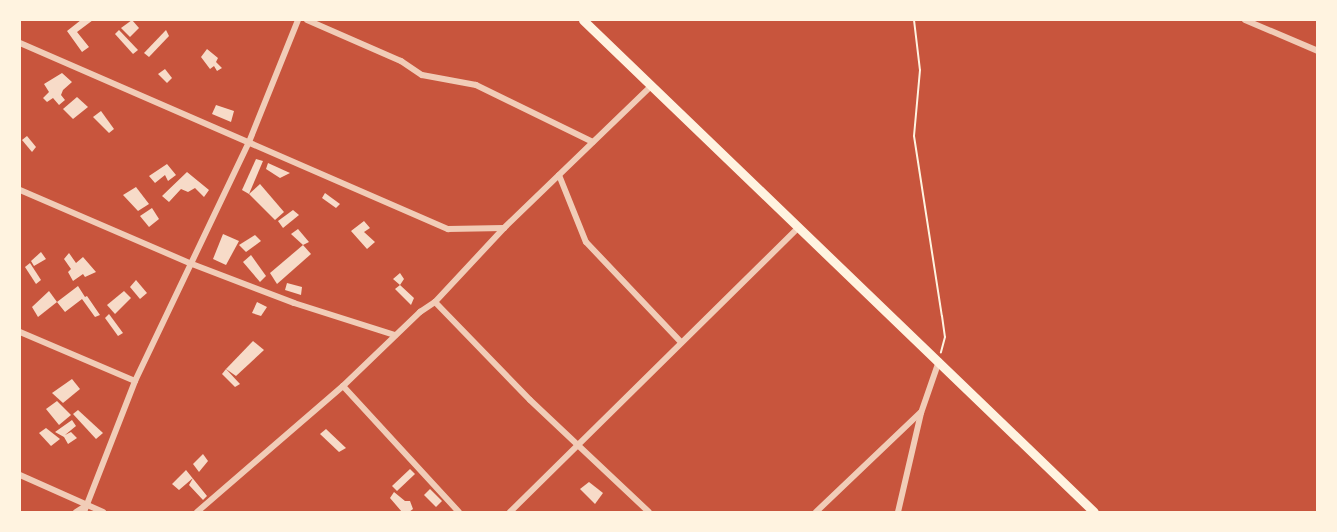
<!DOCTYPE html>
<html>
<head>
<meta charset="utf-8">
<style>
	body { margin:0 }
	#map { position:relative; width:1337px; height:532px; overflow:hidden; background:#c8553d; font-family:"Golos Text",sans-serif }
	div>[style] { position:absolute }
	.building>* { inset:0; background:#f7dbc8 }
	.path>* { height:2px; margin:-1px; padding:0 1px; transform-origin:1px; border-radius:1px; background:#fff3e0 }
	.minor>* { height:6px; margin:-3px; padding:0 3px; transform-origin:3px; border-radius:3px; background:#f1ccb7 }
	.trunk>* { height:9px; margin:-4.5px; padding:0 4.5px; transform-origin:4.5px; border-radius:4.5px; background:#fff3e0 }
	span { translate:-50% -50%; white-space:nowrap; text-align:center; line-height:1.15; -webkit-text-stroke:4.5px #fff3e0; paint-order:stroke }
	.frame { position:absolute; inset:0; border:21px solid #fff3e0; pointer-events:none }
</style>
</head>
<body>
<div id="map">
	<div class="building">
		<div style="clip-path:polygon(81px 20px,93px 20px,77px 32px,89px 47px,82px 52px,67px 31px)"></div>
		<div style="clip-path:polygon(132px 20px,139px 28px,130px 37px,121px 28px)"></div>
		<div style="clip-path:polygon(119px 30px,138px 50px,133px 54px,115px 34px)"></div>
		<div style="clip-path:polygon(166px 30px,169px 36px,149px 57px,144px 53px)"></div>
		<div style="clip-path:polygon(207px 49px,218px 58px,216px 62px,222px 68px,217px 71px,214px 66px,210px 69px,201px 57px)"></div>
		<div style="clip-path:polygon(165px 69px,172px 78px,167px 83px,158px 74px)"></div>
		<div style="clip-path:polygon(62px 73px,72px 82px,63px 90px,61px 95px,65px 100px,59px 105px,53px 98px,47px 102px,43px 98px,49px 92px,44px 84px)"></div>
		<div style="clip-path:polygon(77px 97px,88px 107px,73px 119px,63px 109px)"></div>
		<div style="clip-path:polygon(216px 105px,234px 111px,231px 122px,212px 114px)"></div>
		<div style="clip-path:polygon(101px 111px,114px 129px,109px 133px,93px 117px)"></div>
		<div style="clip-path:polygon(27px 136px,36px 147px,32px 152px,22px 140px)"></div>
		<div style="clip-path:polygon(256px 159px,263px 161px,249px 194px,242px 190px)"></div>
		<div style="clip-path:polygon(268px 163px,290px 173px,280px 178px,266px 169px)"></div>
		<div style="clip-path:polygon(167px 164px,176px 175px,168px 181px,165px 175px,155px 183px,149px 176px)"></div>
		<div style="clip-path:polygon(187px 172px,209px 190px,204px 197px,195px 188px,188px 192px,181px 189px,169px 202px,162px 196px)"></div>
		<div style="clip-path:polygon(260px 184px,284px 212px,275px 220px,249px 194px)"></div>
		<div style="clip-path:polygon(136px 187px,149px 204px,138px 211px,123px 195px)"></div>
		<div style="clip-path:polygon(325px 193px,340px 204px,336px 208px,322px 198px)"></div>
		<div style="clip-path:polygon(152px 208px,159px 219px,149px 227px,140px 216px)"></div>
		<div style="clip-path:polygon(293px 210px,299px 215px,283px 228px,278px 221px)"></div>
		<div style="clip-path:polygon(364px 221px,370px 228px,364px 232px,375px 242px,367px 249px,351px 231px)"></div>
		<div style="clip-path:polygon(298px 229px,309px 242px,303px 245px,291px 234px)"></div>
		<div style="clip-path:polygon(223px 234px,239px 241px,226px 265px,213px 259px)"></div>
		<div style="clip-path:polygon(255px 235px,261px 241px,246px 252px,239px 245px)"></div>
		<div style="clip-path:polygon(303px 245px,311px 254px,277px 284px,270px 273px)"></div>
		<div style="clip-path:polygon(41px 252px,46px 259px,34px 266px,31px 261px)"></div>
		<div style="clip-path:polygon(69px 253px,76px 263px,83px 257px,96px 272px,85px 277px,83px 274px,73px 281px,68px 272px,71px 269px,64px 259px)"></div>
		<div style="clip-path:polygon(251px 255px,266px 276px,260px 282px,243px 262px)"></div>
		<div style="clip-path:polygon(30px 263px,41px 280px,36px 284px,25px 267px)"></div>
		<div style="clip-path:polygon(400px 273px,404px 279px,400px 285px,414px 298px,411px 305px,395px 289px,400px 285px,393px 279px)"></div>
		<div style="clip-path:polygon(136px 280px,147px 293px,140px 299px,130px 287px)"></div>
		<div style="clip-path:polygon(287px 283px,302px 287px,301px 295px,285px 290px)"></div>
		<div style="clip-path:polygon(78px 286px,85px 297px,87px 296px,100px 315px,95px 317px,82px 299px,65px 312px,57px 302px)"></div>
		<div style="clip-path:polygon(49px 291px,57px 302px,38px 317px,32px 307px)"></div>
		<div style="clip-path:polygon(124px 291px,131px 298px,115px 314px,107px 305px)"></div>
		<div style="clip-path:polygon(257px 302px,267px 307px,261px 316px,252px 313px)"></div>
		<div style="clip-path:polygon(109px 314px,123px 333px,118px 336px,105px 318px)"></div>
		<div style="clip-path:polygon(253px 341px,264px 350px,236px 376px,226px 369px)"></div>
		<div style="clip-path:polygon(226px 369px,240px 384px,235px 387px,222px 374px)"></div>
		<div style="clip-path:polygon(72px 379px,80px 389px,63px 403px,52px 393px)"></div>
		<div style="clip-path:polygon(57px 401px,71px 415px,59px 425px,46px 409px)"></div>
		<div style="clip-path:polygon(78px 410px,103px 433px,96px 439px,73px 414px)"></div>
		<div style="clip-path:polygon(72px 420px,76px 426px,65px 435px,71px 432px,77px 438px,68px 444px,64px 437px,55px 432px)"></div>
		<div style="clip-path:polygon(46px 428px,60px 439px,51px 446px,39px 433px)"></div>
		<div style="clip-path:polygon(326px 429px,346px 448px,339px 452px,320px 434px)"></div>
		<div style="clip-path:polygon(203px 454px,208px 461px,199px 472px,193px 464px)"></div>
		<div style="clip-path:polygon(410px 469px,415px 474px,397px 491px,392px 486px)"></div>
		<div style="clip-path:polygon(186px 470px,207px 496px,203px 500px,189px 485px,193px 478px,179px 490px,172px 484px)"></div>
		<div style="clip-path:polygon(589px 482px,603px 493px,595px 504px,580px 489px)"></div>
		<div style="clip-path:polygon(430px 489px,442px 501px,436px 507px,424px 495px)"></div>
		<div style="clip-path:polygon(394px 492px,405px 501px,410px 501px,413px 509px,409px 512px,402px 512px,390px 498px)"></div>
	</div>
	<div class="path">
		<div style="left:914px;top:20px;width:50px;rotate:83.2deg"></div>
		<div style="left:920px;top:70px;width:66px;rotate:95.2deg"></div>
		<div style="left:914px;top:136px;width:182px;rotate:81.2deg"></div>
		<div style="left:942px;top:316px;width:21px;rotate:82deg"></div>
		<div style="left:945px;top:337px;width:16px;rotate:105deg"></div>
	</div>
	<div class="minor">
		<div style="left:307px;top:20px;width:103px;rotate:23.6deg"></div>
		<div style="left:401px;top:61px;width:25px;rotate:34deg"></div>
		<div style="left:422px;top:75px;width:55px;rotate:10.5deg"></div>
		<div style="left:476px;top:85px;width:130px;rotate:26deg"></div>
		<div style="left:1245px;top:20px;width:79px;rotate:23deg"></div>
		<div style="left:20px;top:43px;width:467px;rotate:23.5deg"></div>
		<div style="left:448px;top:229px;width:56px;rotate:-1deg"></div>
		<div style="left:559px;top:175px;width:72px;rotate:68.1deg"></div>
		<div style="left:586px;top:242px;width:138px;rotate:46.5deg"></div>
		<div style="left:20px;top:190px;width:187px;rotate:23.3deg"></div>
		<div style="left:192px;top:264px;width:109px;rotate:20.9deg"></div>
		<div style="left:294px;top:303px;width:106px;rotate:17.6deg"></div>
		<div style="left:435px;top:302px;width:136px;rotate:45.9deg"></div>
		<div style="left:530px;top:400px;width:163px;rotate:43.3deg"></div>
		<div style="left:20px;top:332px;width:125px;rotate:23.1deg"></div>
		<div style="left:343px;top:386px;width:171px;rotate:47.4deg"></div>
		<div style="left:20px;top:475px;width:91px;rotate:24deg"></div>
		<div style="left:76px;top:512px;width:13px;rotate:-32deg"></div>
		<div style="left:84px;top:512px;width:141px;rotate:-68.7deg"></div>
		<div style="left:135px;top:381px;width:265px;rotate:-64.5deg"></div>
		<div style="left:249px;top:142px;width:131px;rotate:-68.1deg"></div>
		<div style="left:197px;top:512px;width:193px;rotate:-40.8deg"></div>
		<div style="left:343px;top:386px;width:107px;rotate:-43.9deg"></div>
		<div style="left:420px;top:312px;width:18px;rotate:-34deg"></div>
		<div style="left:435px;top:302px;width:101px;rotate:-47deg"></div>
		<div style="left:504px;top:228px;width:204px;rotate:-44deg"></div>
		<div style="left:510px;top:512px;width:406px;rotate:-44.6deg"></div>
		<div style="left:816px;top:512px;width:144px;rotate:-43.6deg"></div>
		<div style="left:898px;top:512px;width:102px;rotate:-76.9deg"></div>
		<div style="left:921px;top:413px;width:55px;rotate:-70.9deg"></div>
	</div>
	<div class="trunk">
		<div style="left:583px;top:20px;width:709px;rotate:43.91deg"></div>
	</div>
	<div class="frame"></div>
</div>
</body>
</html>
